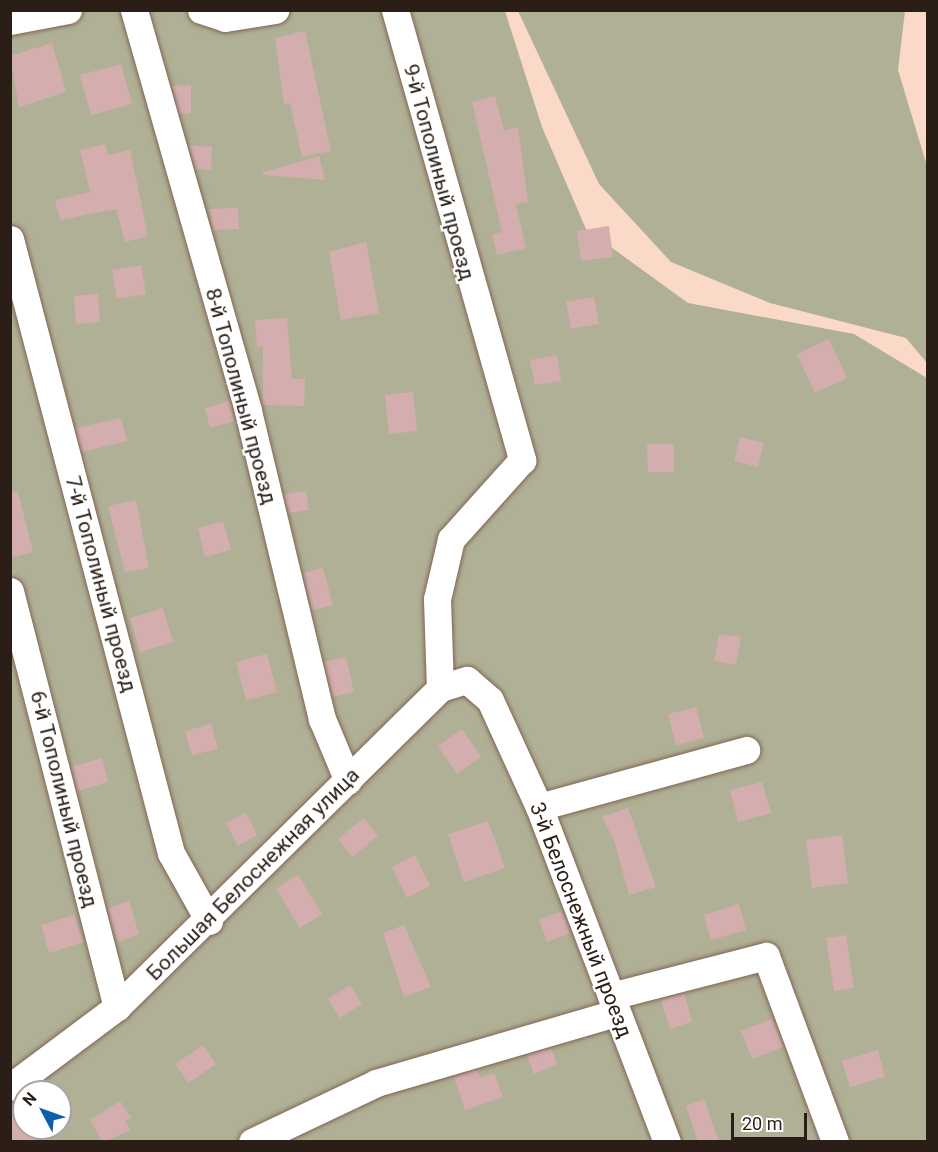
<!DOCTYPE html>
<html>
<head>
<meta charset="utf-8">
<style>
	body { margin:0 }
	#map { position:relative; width:938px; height:1152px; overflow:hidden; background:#fbd9c8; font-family:Roboto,sans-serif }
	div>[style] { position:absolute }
	.green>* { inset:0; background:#afb095 }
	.building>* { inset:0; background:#d4aeaf }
	.roads { filter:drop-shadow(0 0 2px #836556) drop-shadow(0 0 2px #836556) }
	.minor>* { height:27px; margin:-13.5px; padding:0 13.5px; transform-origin:13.5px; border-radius:13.5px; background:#fff }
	span { translate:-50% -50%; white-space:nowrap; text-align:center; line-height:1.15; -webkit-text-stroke:4.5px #fff; paint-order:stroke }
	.street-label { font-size:21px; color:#2a1e17 }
	.frame { position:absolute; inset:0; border:12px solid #2a1e17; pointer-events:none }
	.north { position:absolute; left:12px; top:1080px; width:60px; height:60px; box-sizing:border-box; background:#fff; border:2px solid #aaa5a2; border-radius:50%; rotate:311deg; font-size:16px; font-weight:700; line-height:24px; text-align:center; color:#2a1e17 }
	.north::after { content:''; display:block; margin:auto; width:21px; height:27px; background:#0f5ead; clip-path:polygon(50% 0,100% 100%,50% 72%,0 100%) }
	.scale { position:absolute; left:731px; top:1113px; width:76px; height:27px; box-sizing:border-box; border:3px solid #2a1e17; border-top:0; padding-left:8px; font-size:18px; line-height:21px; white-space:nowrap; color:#2a1e17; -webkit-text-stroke:4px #fff; paint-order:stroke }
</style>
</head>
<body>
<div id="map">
	<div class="green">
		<div style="clip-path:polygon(evenodd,10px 11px,505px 11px,542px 127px,586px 229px,688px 303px,854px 334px,927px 378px,927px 1141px,11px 1141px,10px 11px,24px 1092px,60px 1092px,60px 1128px,24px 1128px,24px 1092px)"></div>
		<div style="clip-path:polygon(518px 11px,905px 11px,898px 70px,927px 166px,927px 363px,906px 338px,770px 303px,671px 262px,599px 184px)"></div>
	</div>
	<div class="building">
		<div style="clip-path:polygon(305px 31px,331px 151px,302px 157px,290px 103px,284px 104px,275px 38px)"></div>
		<div style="clip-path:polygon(52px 43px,66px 92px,19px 107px,10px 56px)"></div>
		<div style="clip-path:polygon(121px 64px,132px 104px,91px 115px,80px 75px)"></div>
		<div style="clip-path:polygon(191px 85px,191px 113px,180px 114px,172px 86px)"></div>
		<div style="clip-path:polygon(495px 96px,504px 131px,518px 127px,528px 202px,516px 204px,526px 248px,497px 255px,492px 234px,502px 232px,472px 102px)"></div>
		<div style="clip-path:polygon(105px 144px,108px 155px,130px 150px,148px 236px,125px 242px,116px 209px,60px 220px,55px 200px,90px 192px,80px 150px)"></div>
		<div style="clip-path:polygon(189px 145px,212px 147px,211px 170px,196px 169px)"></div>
		<div style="clip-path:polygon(319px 156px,325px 180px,263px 175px,263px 172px)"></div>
		<div style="clip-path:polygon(238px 208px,239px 229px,213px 230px,210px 209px)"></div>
		<div style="clip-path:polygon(609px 226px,613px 257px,581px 261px,577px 231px)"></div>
		<div style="clip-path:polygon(366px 242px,379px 313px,341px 320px,329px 252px)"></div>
		<div style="clip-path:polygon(141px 265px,146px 294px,117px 299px,112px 270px)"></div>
		<div style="clip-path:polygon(98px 294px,100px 322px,76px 324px,74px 296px)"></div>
		<div style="clip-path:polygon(594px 297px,599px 324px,571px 329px,566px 302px)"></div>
		<div style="clip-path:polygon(287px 318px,292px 379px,305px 379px,304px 406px,263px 405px,263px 346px,257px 347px,255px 320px)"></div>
		<div style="clip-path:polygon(829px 339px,847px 378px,815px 393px,797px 354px)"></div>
		<div style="clip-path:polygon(557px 355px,561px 381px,535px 385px,530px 360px)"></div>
		<div style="clip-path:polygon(413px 392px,417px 431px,389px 434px,385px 395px)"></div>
		<div style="clip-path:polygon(229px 401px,234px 421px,210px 428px,205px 408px)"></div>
		<div style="clip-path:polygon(121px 418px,127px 441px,82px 452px,76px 428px)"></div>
		<div style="clip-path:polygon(740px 437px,764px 443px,758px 467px,734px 461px)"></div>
		<div style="clip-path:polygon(647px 444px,674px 444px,674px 472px,648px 472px)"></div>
		<div style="clip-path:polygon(306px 491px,309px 510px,289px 513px,284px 494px)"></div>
		<div style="clip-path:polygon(18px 492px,33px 552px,10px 558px,10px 493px)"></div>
		<div style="clip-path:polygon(136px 500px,149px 568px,125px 572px,108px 506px)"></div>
		<div style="clip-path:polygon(223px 521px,231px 550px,205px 557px,198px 528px)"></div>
		<div style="clip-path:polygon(323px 568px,333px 605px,312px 610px,303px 573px)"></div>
		<div style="clip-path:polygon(163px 608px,173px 642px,140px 652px,130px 618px)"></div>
		<div style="clip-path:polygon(719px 634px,741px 637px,736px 665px,714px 661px)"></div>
		<div style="clip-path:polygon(267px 654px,277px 692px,246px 700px,236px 662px)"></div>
		<div style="clip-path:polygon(346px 657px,354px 692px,333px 697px,324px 662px)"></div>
		<div style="clip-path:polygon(696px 707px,704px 738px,676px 745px,668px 714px)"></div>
		<div style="clip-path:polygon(211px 724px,218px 749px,192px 755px,185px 731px)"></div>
		<div style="clip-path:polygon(462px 729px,481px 757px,457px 774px,438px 746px)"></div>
		<div style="clip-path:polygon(102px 758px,108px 782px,78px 791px,72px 767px)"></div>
		<div style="clip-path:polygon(762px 782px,771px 813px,738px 822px,730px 790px)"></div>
		<div style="clip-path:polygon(628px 808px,656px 887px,629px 895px,614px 840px,602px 817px)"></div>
		<div style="clip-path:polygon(246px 813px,257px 835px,238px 846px,226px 823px)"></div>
		<div style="clip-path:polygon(364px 818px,378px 836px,352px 857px,338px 839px)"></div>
		<div style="clip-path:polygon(488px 821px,505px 868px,464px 882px,448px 834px)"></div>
		<div style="clip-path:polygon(842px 835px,848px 883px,812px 888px,806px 840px)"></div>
		<div style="clip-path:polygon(415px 855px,430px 886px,407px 898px,392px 867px)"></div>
		<div style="clip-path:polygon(298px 875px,322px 914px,300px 928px,276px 889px)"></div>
		<div style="clip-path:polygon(129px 901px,139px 934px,117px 942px,108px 908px)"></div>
		<div style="clip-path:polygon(739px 904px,746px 930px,711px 940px,704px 915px)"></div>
		<div style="clip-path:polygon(562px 911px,570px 933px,547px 942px,539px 920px)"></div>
		<div style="clip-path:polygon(74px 915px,84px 942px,49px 953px,41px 925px)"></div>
		<div style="clip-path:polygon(404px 925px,431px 987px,404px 997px,383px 933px)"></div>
		<div style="clip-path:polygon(846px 935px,854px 988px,834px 991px,826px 938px)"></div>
		<div style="clip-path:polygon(350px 985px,362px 1004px,340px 1018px,328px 999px)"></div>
		<div style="clip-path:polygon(684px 993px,692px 1022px,670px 1029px,661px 1000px)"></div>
		<div style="clip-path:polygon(772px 1019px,783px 1047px,752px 1059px,741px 1031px)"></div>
		<div style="clip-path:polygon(203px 1045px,216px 1064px,188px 1083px,175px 1064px)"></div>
		<div style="clip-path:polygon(551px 1048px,557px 1065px,534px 1074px,527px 1055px)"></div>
		<div style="clip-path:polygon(878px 1050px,885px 1077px,850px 1087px,842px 1061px)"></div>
		<div style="clip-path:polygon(477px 1070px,480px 1078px,494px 1073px,503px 1097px,465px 1110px,454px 1077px)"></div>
		<div style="clip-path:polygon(704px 1099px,719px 1142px,698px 1142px,686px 1106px)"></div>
		<div style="clip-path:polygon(120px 1101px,131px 1118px,125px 1121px,131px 1130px,103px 1142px,90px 1120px)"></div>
		<div style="clip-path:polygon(10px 1103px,24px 1128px,40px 1142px,10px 1142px)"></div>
	</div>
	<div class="roads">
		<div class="minor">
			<div style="left:134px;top:10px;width:417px;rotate:74.1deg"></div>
			<div style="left:248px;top:411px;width:317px;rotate:76.5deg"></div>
			<div style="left:322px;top:719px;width:67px;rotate:67.2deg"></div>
			<div style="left:201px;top:10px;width:25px;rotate:18deg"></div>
			<div style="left:225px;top:18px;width:51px;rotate:-9.1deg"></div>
			<div style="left:395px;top:10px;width:468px;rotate:74.2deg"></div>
			<div style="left:522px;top:460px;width:106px;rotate:131.9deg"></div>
			<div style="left:451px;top:539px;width:62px;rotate:103.1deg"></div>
			<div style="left:437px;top:599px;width:89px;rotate:88.1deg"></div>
			<div style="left:10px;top:21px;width:59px;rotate:-10.7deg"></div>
			<div style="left:10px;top:239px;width:635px;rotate:75.31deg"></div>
			<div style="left:171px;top:853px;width:78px;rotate:60.8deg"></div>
			<div style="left:10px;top:591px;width:430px;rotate:75.6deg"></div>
			<div style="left:539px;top:807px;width:215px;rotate:-15.4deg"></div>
			<div style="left:611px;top:996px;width:160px;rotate:-14.5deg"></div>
			<div style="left:766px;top:956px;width:198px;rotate:69.6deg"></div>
			<div style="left:10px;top:1087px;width:134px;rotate:-36.8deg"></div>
			<div style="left:117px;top:1007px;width:454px;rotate:-44.6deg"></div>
			<div style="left:440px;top:688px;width:28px;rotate:-17deg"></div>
			<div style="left:467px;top:680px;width:30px;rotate:41deg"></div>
			<div style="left:490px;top:700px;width:118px;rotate:65.4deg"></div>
			<div style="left:539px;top:807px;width:359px;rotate:69.1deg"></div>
			<div style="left:252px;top:1142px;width:137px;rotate:-25.4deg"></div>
			<div style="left:376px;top:1083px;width:250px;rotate:-16.3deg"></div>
		</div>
	</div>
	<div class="street-label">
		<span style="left:439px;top:172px;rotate:75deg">9-й Тополиный проезд</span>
		<span style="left:241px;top:396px;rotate:75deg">8-й Тополиный проезд</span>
		<span style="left:101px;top:584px;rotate:75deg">7-й Тополиный проезд</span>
		<span style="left:64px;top:799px;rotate:76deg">6-й Тополиный проезд</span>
		<span style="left:253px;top:874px;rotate:-45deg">Большая Белоснежная улица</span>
		<span style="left:581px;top:920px;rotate:69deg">3-й Белоснежный проезд</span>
	</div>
	<div class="frame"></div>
	<div class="north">N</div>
	<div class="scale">20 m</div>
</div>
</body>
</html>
